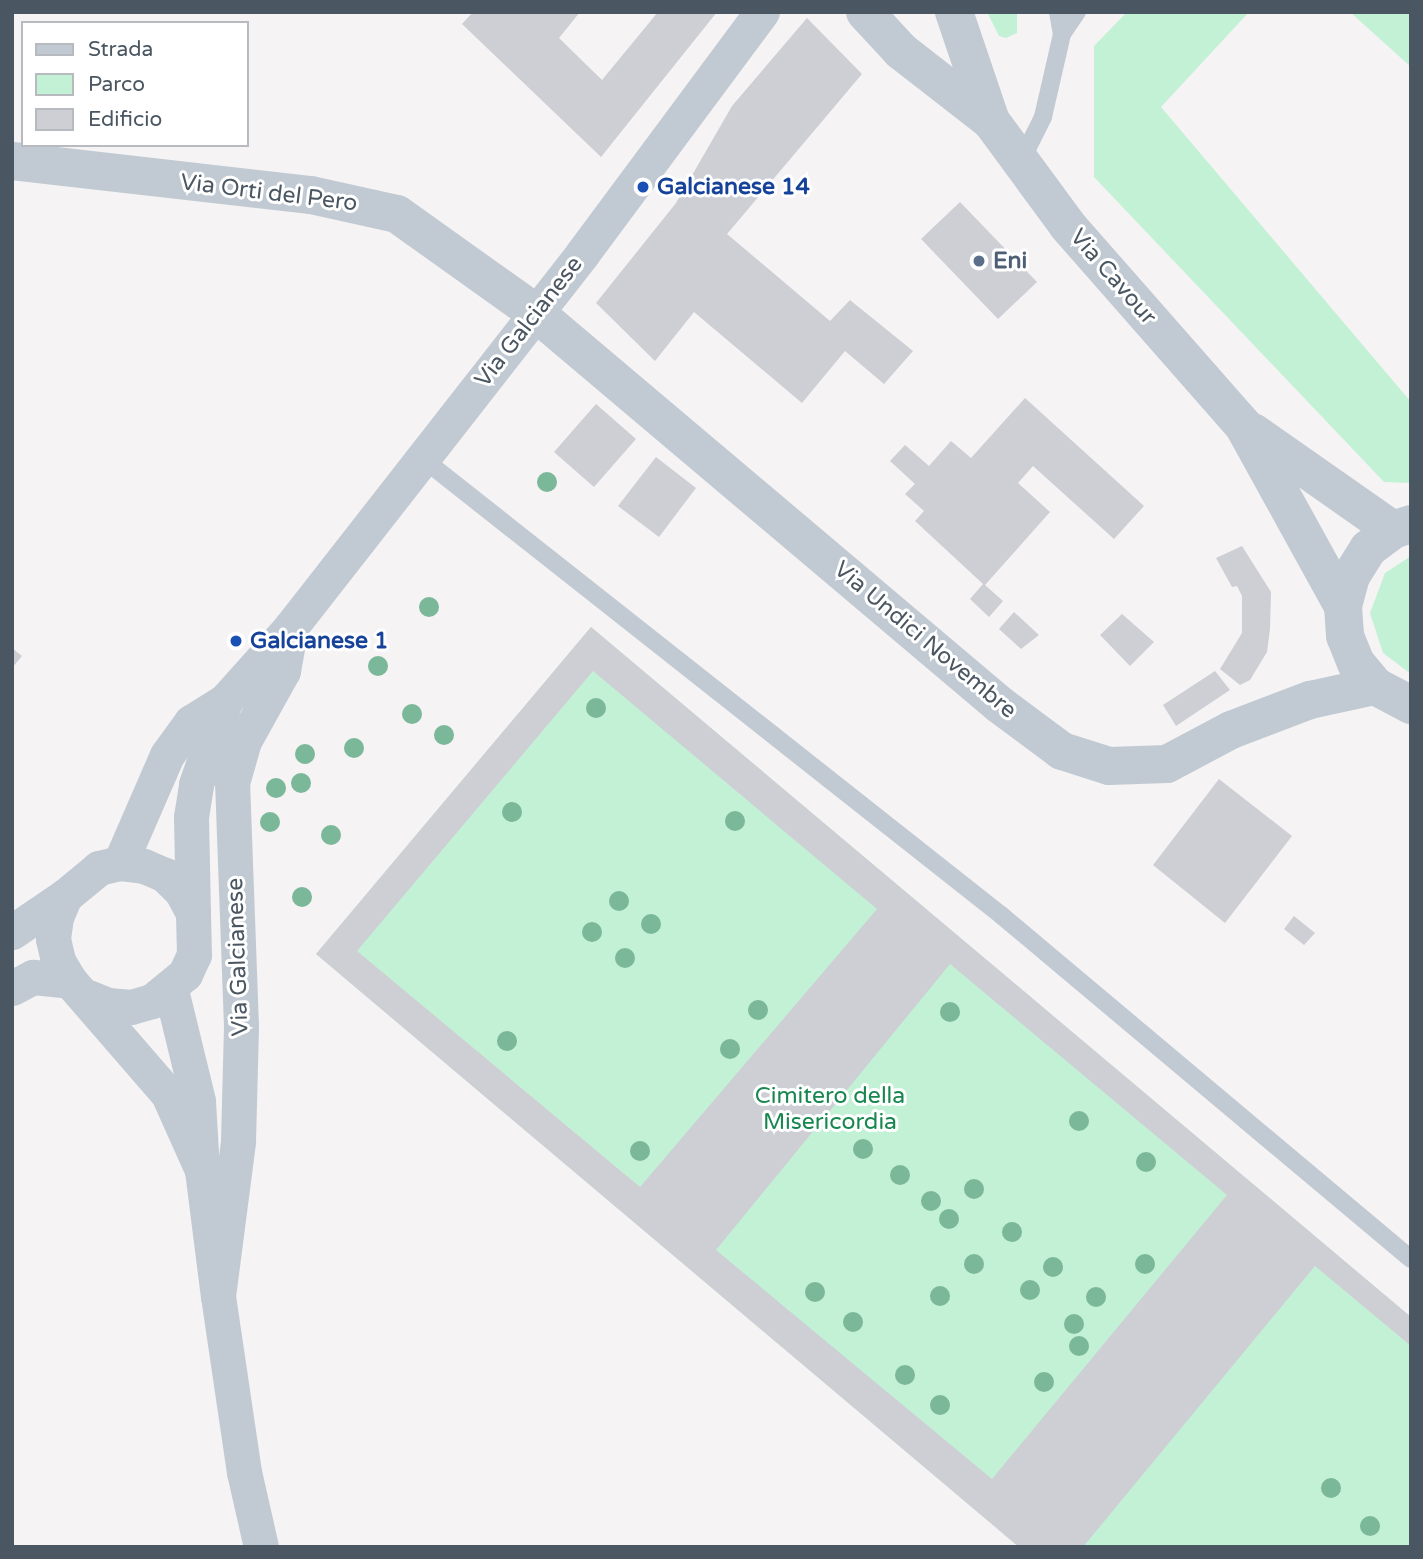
<!DOCTYPE html>
<html>
<head>
<meta charset="utf-8">
<style>
	body { margin:0 }
	#map { position:relative; width:1423px; height:1559px; overflow:hidden; background:#f5f3f3; font-family:"Varela Round",sans-serif }
	div>[style] { position:absolute }
	.green>* { inset:0; background:#c3f1d5 }
	.building>* { inset:0; background:#cdcfd5 }
	.service>* { height:18px; margin:-9px; padding:0 9px; transform-origin:9px; border-radius:9px; background:#c1cad2 }
	.minor>* { height:35px; margin:-17.5px; padding:0 17.5px; transform-origin:17.5px; border-radius:17.5px; background:#c1cad2 }
	.tertiary>* { height:38px; margin:-19px; padding:0 19px; transform-origin:19px; border-radius:19px; background:#c1cad2 }
	.trees>* { width:20px; height:20px; margin:-10px; border-radius:50%; background:#7bb799 }
	.dots>* { width:19px; height:19px; translate:-50% -50%; box-sizing:border-box; border:4px solid #fff; border-radius:50% }
	span { translate:-50% -50%; white-space:nowrap; text-align:center; line-height:1.15; -webkit-text-stroke:6px #fff; paint-order:stroke }
	.transit-label { font-size:23px; color:#164399; font-weight:700 }
	.left { translate:0 -50%; text-align:left }
	.street-label { font-size:23px; color:#4a5661 }
	.service-label { font-size:23px; color:#4e5e75; font-weight:700 }
	.park-label { font-size:23px; color:#17864f }
	.frame { position:absolute; inset:0; border:14px solid #4a5661; pointer-events:none }
	.legend { position:absolute; left:21px; top:21px; width:228px; height:126px; box-sizing:border-box; background:#fff; border:2px solid #b7bbc0; margin:0; padding:9px 12px; list-style:none; font-size:21px; color:#4a5661 }
	.legend li { display:flex; align-items:center; gap:14px; height:35px }
	.legend b { width:35px; border:2px solid #b7bbc0 }
</style>
</head>
<body>
<div id="map">
	<div class="green">
		<div style="clip-path:polygon(987px 12px,1017px 12px,1017px 33px,1006px 38px,999px 36px)"></div>
		<div style="clip-path:polygon(1127px 12px,1249px 12px,1161px 107px,1411px 402px,1411px 483px,1384px 482px,1094px 177px,1094px 46px)"></div>
		<div style="clip-path:polygon(1350px 12px,1411px 12px,1411px 67px)"></div>
		<div style="clip-path:polygon(1411px 556px,1411px 674px,1383px 653px,1370px 613px,1385px 573px)"></div>
		<div style="clip-path:polygon(591px 627px,1411px 1317px,1411px 1547px,1019px 1547px,316px 954px)"></div>
	</div>
	<div class="building">
		<div style="clip-path:polygon(473px 12px,580px 12px,559px 38px,602px 80px,658px 12px,717px 12px,601px 157px,462px 24px)"></div>
		<div style="clip-path:polygon(807px 18px,862px 74px,727px 234px,830px 321px,850px 300px,913px 351px,884px 384px,845px 351px,802px 403px,694px 312px,655px 361px,596px 303px,676px 203px,732px 106px)"></div>
		<div style="clip-path:polygon(960px 202px,1037px 282px,998px 319px,921px 239px)"></div>
		<div style="clip-path:polygon(1025px 398px,1144px 506px,1114px 539px,1033px 466px,1018px 483px,1050px 512px,985px 585px,1003px 601px,989px 617px,970px 599px,983px 584px,915px 521px,924px 511px,905px 494px,915px 484px,890px 461px,905px 445px,929px 466px,951px 441px,971px 458px)"></div>
		<div style="clip-path:polygon(596px 404px,636px 439px,594px 487px,554px 452px)"></div>
		<div style="clip-path:polygon(656px 457px,696px 488px,659px 537px,618px 506px)"></div>
		<div style="clip-path:polygon(1242px 546px,1271px 592px,1270px 629px,1267px 652px,1250px 680px,1240px 685px,1220px 669px,1242px 633px,1242px 596px,1237px 586px,1232px 587px,1216px 558px)"></div>
		<div style="clip-path:polygon(1014px 612px,1039px 635px,1021px 649px,999px 629px)"></div>
		<div style="clip-path:polygon(1122px 614px,1154px 642px,1130px 666px,1100px 635px)"></div>
		<div style="clip-path:polygon(evenodd,591px 627px,1411px 1317px,1411px 1346px,1315px 1266px,1083px 1547px,1019px 1547px,316px 954px,591px 627px,593px 671px,877px 909px,640px 1187px,357px 951px,593px 671px,591px 627px,950px 964px,1227px 1195px,992px 1479px,716px 1250px,950px 964px)"></div>
		<div style="clip-path:polygon(12px 648px,22px 656px,12px 668px)"></div>
		<div style="clip-path:polygon(1215px 671px,1230px 690px,1176px 726px,1163px 705px)"></div>
		<div style="clip-path:polygon(1219px 779px,1292px 836px,1225px 923px,1153px 865px)"></div>
		<div style="clip-path:polygon(1294px 916px,1315px 933px,1304px 945px,1284px 929px)"></div>
	</div>
	<div class="service">
		<div style="left:1058px;top:12px;width:22px;rotate:80deg"></div>
		<div style="left:1021px;top:161px;width:49px;rotate:-63.4deg"></div>
		<div style="left:1043px;top:117px;width:85px;rotate:-77.1deg"></div>
		<div style="left:1062px;top:34px;width:27px;rotate:-56deg"></div>
		<div style="left:422px;top:458px;width:738px;rotate:38.28deg"></div>
		<div style="left:1001px;top:915px;width:535px;rotate:40deg"></div>
	</div>
	<div class="minor">
		<div style="left:120px;top:863px;width:118px;rotate:-66.5deg"></div>
		<div style="left:167px;top:755px;width:41px;rotate:-54deg"></div>
		<div style="left:191px;top:722px;width:40px;rotate:-32deg"></div>
		<div style="left:225px;top:701px;width:98px;rotate:-48.3deg"></div>
		<div style="left:290px;top:628px;width:474px;rotate:-52deg"></div>
		<div style="left:582px;top:254px;width:302px;rotate:-53.4deg"></div>
		<div style="left:193px;top:913px;width:96px;rotate:-91.2deg"></div>
		<div style="left:191px;top:817px;width:33px;rotate:-81deg"></div>
		<div style="left:196px;top:784px;width:88px;rotate:-70.7deg"></div>
		<div style="left:12px;top:932px;width:64px;rotate:-34.2deg"></div>
		<div style="left:12px;top:988px;width:24px;rotate:-28deg"></div>
		<div style="left:33px;top:977px;width:37px;rotate:6deg"></div>
		<div style="left:171px;top:990px;width:114px;rotate:76.3deg"></div>
		<div style="left:198px;top:1101px;width:69px;rotate:86.7deg"></div>
		<div style="left:202px;top:1170px;width:127px;rotate:82.8deg"></div>
		<div style="left:218px;top:1296px;width:178px;rotate:81.6deg"></div>
		<div style="left:244px;top:1472px;width:77px;rotate:77.2deg"></div>
		<div style="left:88px;top:997px;width:22px;rotate:22deg"></div>
		<div style="left:108px;top:1005px;width:23px;rotate:5deg"></div>
		<div style="left:131px;top:1007px;width:22px;rotate:-16deg"></div>
		<div style="left:152px;top:1001px;width:43px;rotate:-39.3deg"></div>
		<div style="left:185px;top:974px;width:21px;rotate:-65deg"></div>
		<div style="left:194px;top:955px;width:42px;rotate:-91.4deg"></div>
		<div style="left:193px;top:913px;width:24px;rotate:-118deg"></div>
		<div style="left:182px;top:892px;width:24px;rotate:-135deg"></div>
		<div style="left:165px;top:875px;width:23px;rotate:-157deg"></div>
		<div style="left:144px;top:866px;width:24px;rotate:-173deg"></div>
		<div style="left:120px;top:863px;width:22px;rotate:167deg"></div>
		<div style="left:99px;top:868px;width:44px;rotate:140.5deg"></div>
		<div style="left:65px;top:896px;width:23px;rotate:113deg"></div>
		<div style="left:56px;top:917px;width:22px;rotate:98deg"></div>
		<div style="left:53px;top:939px;width:23px;rotate:77deg"></div>
		<div style="left:58px;top:961px;width:23px;rotate:59deg"></div>
		<div style="left:70px;top:981px;width:150px;rotate:49.1deg"></div>
		<div style="left:168px;top:1094px;width:83px;rotate:65.9deg"></div>
		<div style="left:218px;top:1296px;width:156px;rotate:-82.6deg"></div>
		<div style="left:238px;top:1141px;width:115px;rotate:-88.5deg"></div>
		<div style="left:241px;top:1026px;width:243px;rotate:-92.1deg"></div>
		<div style="left:232px;top:783px;width:44px;rotate:-74.1deg"></div>
		<div style="left:244px;top:741px;width:80px;rotate:-60.9deg"></div>
		<div style="left:283px;top:671px;width:41px;rotate:-80.1deg"></div>
	</div>
	<div class="tertiary">
		<div style="left:865px;top:12px;width:53px;rotate:47.3deg"></div>
		<div style="left:901px;top:51px;width:114px;rotate:37.9deg"></div>
		<div style="left:954px;top:12px;width:115px;rotate:71.3deg"></div>
		<div style="left:991px;top:121px;width:130px;rotate:53.7deg"></div>
		<div style="left:1068px;top:226px;width:265px;rotate:48.7deg"></div>
		<div style="left:1243px;top:425px;width:207px;rotate:61.1deg"></div>
		<div style="left:12px;top:161px;width:301px;rotate:6.5deg"></div>
		<div style="left:311px;top:195px;width:88px;rotate:12.5deg"></div>
		<div style="left:397px;top:214px;width:171px;rotate:35.5deg"></div>
		<div style="left:536px;top:313px;width:607px;rotate:40.19deg"></div>
		<div style="left:1000px;top:705px;width:77px;rotate:36.6deg"></div>
		<div style="left:1062px;top:751px;width:49px;rotate:17.7deg"></div>
		<div style="left:1109px;top:766px;width:58px;rotate:-2deg"></div>
		<div style="left:1167px;top:764px;width:72px;rotate:-28deg"></div>
		<div style="left:1231px;top:730px;width:85px;rotate:-20.8deg"></div>
		<div style="left:1310px;top:700px;width:66px;rotate:-12.2deg"></div>
		<div style="left:1253px;top:432px;width:171px;rotate:35deg"></div>
		<div style="left:1411px;top:524px;width:19px;rotate:162deg"></div>
		<div style="left:1393px;top:530px;width:31px;rotate:143deg"></div>
		<div style="left:1368px;top:549px;width:32px;rotate:122deg"></div>
		<div style="left:1351px;top:576px;width:31px;rotate:105deg"></div>
		<div style="left:1343px;top:606px;width:30px;rotate:86deg"></div>
		<div style="left:1345px;top:636px;width:29px;rotate:68deg"></div>
		<div style="left:1356px;top:663px;width:30px;rotate:50deg"></div>
		<div style="left:1375px;top:686px;width:41px;rotate:27.8deg"></div>
	</div>
	<div class="trees">
		<div style="left:547px;top:482px"></div>
		<div style="left:429px;top:607px"></div>
		<div style="left:378px;top:666px"></div>
		<div style="left:596px;top:708px"></div>
		<div style="left:412px;top:714px"></div>
		<div style="left:444px;top:735px"></div>
		<div style="left:354px;top:748px"></div>
		<div style="left:305px;top:754px"></div>
		<div style="left:301px;top:783px"></div>
		<div style="left:276px;top:788px"></div>
		<div style="left:512px;top:812px"></div>
		<div style="left:735px;top:821px"></div>
		<div style="left:270px;top:822px"></div>
		<div style="left:331px;top:835px"></div>
		<div style="left:302px;top:897px"></div>
		<div style="left:619px;top:901px"></div>
		<div style="left:651px;top:924px"></div>
		<div style="left:592px;top:932px"></div>
		<div style="left:625px;top:958px"></div>
		<div style="left:758px;top:1010px"></div>
		<div style="left:950px;top:1012px"></div>
		<div style="left:507px;top:1041px"></div>
		<div style="left:730px;top:1049px"></div>
		<div style="left:1079px;top:1121px"></div>
		<div style="left:863px;top:1149px"></div>
		<div style="left:640px;top:1151px"></div>
		<div style="left:1146px;top:1162px"></div>
		<div style="left:900px;top:1175px"></div>
		<div style="left:974px;top:1189px"></div>
		<div style="left:931px;top:1201px"></div>
		<div style="left:949px;top:1219px"></div>
		<div style="left:1012px;top:1232px"></div>
		<div style="left:974px;top:1264px"></div>
		<div style="left:1145px;top:1264px"></div>
		<div style="left:1053px;top:1267px"></div>
		<div style="left:1030px;top:1290px"></div>
		<div style="left:815px;top:1292px"></div>
		<div style="left:940px;top:1296px"></div>
		<div style="left:1096px;top:1297px"></div>
		<div style="left:853px;top:1322px"></div>
		<div style="left:1074px;top:1324px"></div>
		<div style="left:1079px;top:1346px"></div>
		<div style="left:905px;top:1375px"></div>
		<div style="left:1044px;top:1382px"></div>
		<div style="left:940px;top:1405px"></div>
		<div style="left:1331px;top:1488px"></div>
		<div style="left:1370px;top:1526px"></div>
	</div>
	<div class="dots">
		<div style="left:643px;top:187px;background:#1a4fb4"></div>
		<div style="left:979px;top:261px;background:#5c6f8a"></div>
		<div style="left:236px;top:641px;background:#1a4fb4"></div>
	</div>
	<div class="transit-label">
		<span class="left" style="left:657px;top:187px">Galcianese 14</span>
		<span class="left" style="left:250px;top:641px">Galcianese 1</span>
	</div>
	<div class="street-label">
		<span style="left:269px;top:193px;rotate:7deg">Via Orti del Pero</span>
		<span style="left:1113px;top:277px;rotate:49deg">Via Cavour</span>
		<span style="left:529px;top:322px;rotate:-52deg">Via Galcianese</span>
		<span style="left:925px;top:640px;rotate:40deg">Via Undici Novembre</span>
		<span style="left:238px;top:957px;rotate:-92deg">Via Galcianese</span>
	</div>
	<div class="service-label">
		<span class="left" style="left:993px;top:261px">Eni</span>
	</div>
	<div class="park-label">
		<span style="left:830px;top:1109px">Cimitero della<br>Misericordia</span>
	</div>
	<div class="frame"></div>
	<ul class="legend">
	<li><b style="height:9px;background:#c1cad2"></b>Strada</li>
	<li><b style="height:19px;background:#c3f1d5"></b>Parco</li>
	<li><b style="height:19px;background:#cdcfd5"></b>Edificio</li>
	</ul>
</div>
</body>
</html>
